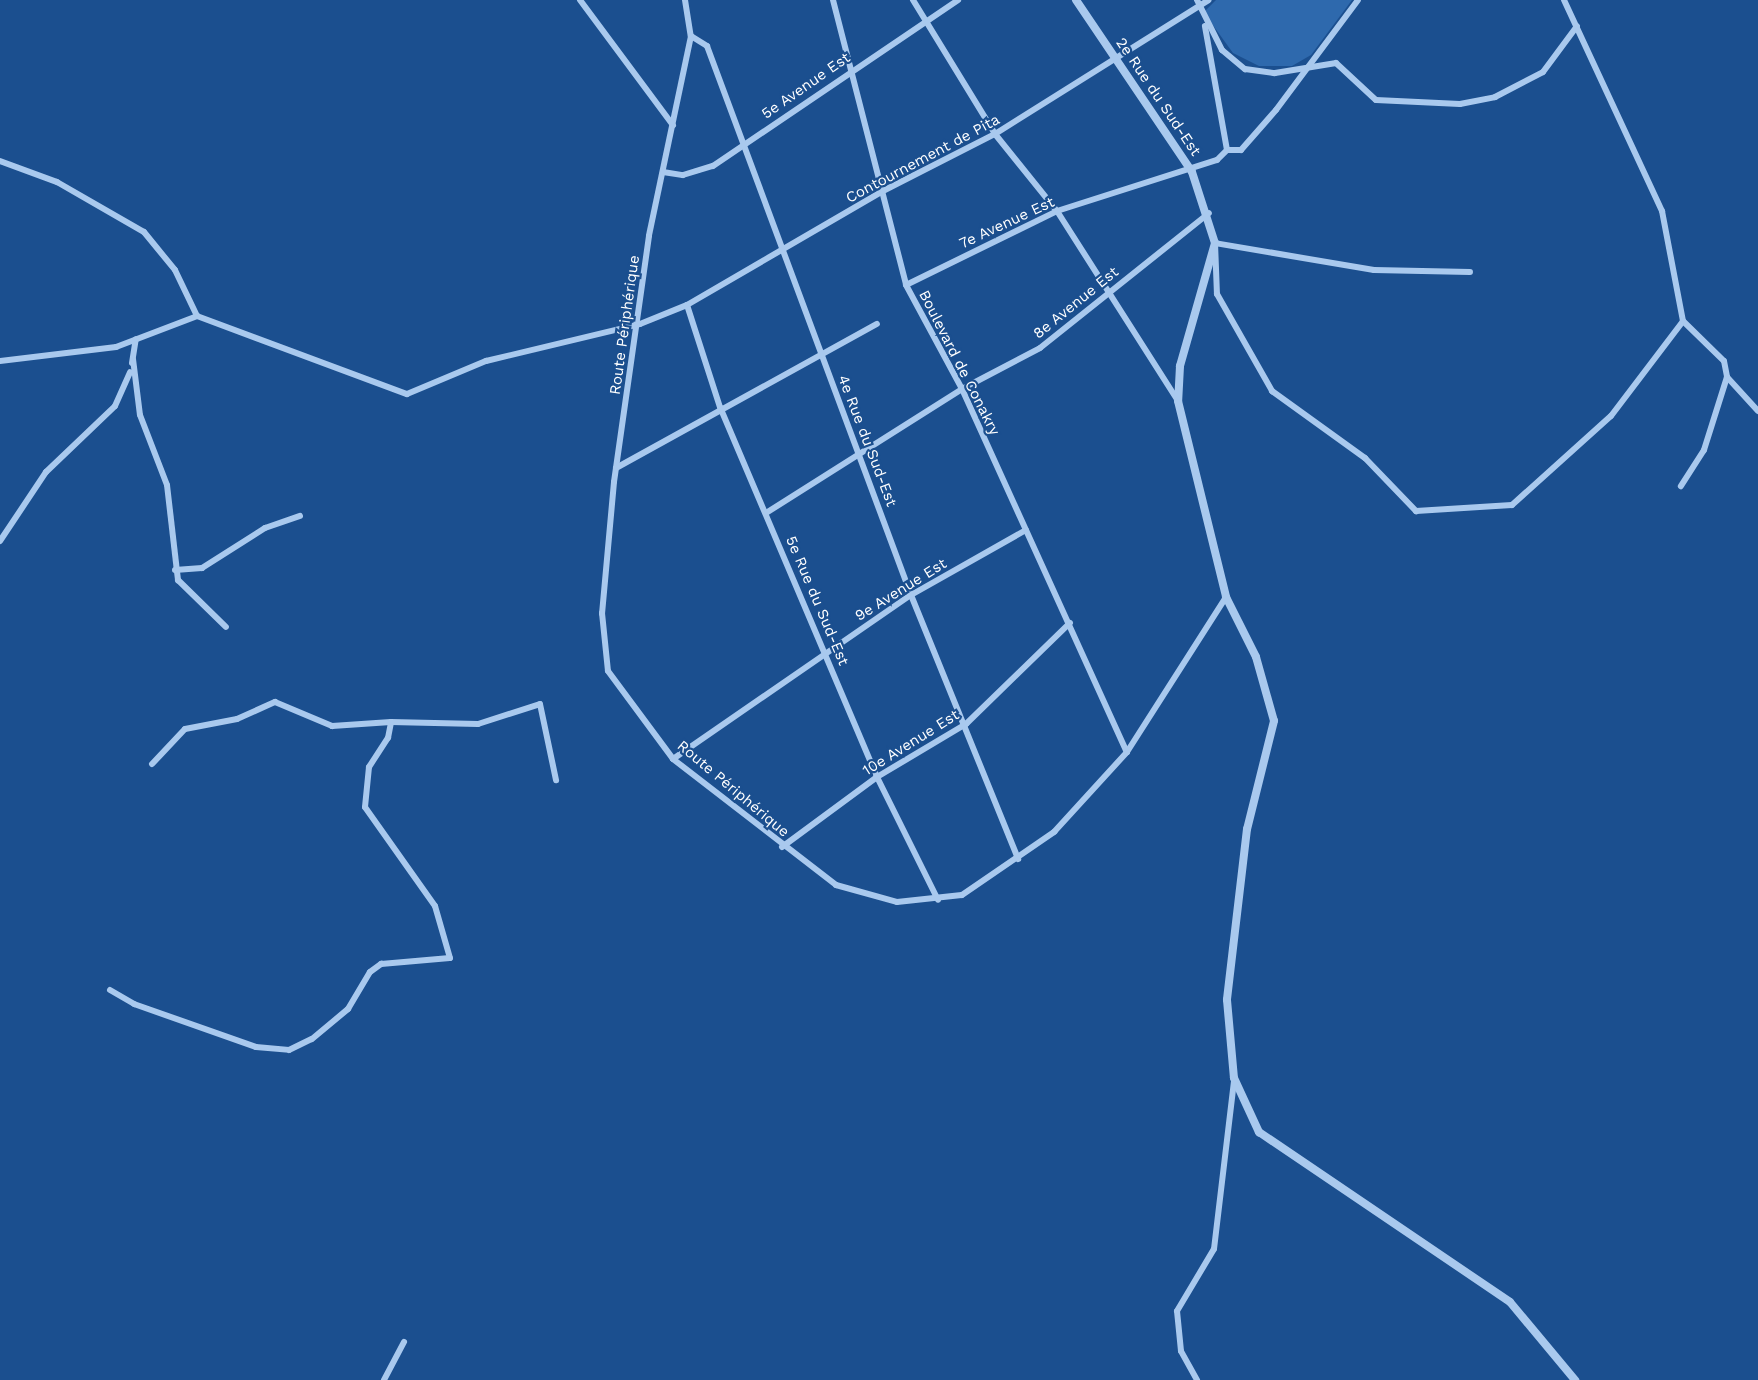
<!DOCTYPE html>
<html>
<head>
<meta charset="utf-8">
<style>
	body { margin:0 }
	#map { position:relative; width:1758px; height:1380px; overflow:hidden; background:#1b4f8f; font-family:"Work Sans",sans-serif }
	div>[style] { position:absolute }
	.green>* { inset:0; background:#2e69ad }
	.minor>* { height:6px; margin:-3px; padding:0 3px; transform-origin:3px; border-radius:3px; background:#a9c9ee }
	.tertiary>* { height:8px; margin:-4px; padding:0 4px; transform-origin:4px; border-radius:4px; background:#a9c9ee }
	span { translate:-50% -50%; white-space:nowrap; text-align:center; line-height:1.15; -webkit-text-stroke:4.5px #1b4f8f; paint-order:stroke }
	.street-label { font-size:15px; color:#fff }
</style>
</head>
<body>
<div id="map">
	<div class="green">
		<div style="clip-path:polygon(1216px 0,1352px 0,1311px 55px,1292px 66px,1259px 66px,1233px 53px,1212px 24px,1204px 12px)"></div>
	</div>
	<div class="minor">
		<div style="left:580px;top:0;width:156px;rotate:53.4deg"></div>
		<div style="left:685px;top:0;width:36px;rotate:81deg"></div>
		<div style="left:691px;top:36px;width:204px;rotate:101.9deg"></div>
		<div style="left:649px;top:236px;width:248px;rotate:98.1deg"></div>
		<div style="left:614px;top:482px;width:132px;rotate:95.2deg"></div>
		<div style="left:602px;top:613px;width:58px;rotate:84.1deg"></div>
		<div style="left:608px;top:671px;width:109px;rotate:53.5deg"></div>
		<div style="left:673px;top:759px;width:206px;rotate:37.7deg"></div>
		<div style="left:836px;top:885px;width:63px;rotate:15.6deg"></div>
		<div style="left:897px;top:902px;width:65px;rotate:-6.1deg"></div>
		<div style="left:962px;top:895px;width:112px;rotate:-34.4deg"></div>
		<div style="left:1054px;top:832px;width:108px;rotate:-47.6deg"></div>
		<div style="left:1127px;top:752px;width:184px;rotate:-57.4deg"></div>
		<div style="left:833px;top:0;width:294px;rotate:75.6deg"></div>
		<div style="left:906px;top:285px;width:118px;rotate:61.7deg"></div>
		<div style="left:962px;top:389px;width:399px;rotate:65.6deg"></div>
		<div style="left:913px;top:0;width:157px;rotate:58.5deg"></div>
		<div style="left:995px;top:134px;width:99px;rotate:51.2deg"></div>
		<div style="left:1057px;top:211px;width:225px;rotate:57.5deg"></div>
		<div style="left:1197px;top:0;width:56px;rotate:63.4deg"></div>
		<div style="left:1222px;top:50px;width:30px;rotate:40deg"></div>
		<div style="left:1245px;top:69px;width:30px;rotate:8deg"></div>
		<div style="left:1275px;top:73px;width:62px;rotate:-9.3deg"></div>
		<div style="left:1336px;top:63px;width:54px;rotate:42.8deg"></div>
		<div style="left:1376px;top:100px;width:84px;rotate:2.7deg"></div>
		<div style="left:1460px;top:104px;width:36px;rotate:-11deg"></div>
		<div style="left:1495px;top:97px;width:54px;rotate:-27.5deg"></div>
		<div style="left:1543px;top:72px;width:57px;rotate:-53.5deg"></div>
		<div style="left:1564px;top:0;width:233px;rotate:65.1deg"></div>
		<div style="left:1662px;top:211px;width:112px;rotate:79.2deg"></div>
		<div style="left:1683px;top:321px;width:57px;rotate:44.3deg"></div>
		<div style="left:1724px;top:361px;width:16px;rotate:79deg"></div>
		<div style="left:1727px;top:377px;width:77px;rotate:107.5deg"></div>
		<div style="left:1704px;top:450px;width:43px;rotate:122.6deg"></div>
		<div style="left:691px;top:36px;width:19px;rotate:32deg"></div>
		<div style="left:707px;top:46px;width:586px;rotate:69.62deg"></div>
		<div style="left:911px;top:595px;width:285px;rotate:67.9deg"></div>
		<div style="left:1227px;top:150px;width:14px"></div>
		<div style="left:1241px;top:150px;width:53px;rotate:-48.8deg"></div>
		<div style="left:1276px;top:110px;width:137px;rotate:-53.3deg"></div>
		<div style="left:0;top:161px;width:61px;rotate:20.2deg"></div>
		<div style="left:57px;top:182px;width:100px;rotate:29.9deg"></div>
		<div style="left:144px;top:232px;width:49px;rotate:50.8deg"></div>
		<div style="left:175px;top:270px;width:51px;rotate:64.4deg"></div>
		<div style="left:663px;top:172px;width:20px;rotate:9deg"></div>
		<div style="left:683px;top:175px;width:31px;rotate:-17deg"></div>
		<div style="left:713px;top:166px;width:296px;rotate:-34.1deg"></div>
		<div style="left:1470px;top:272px;width:96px;rotate:-178.8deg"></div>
		<div style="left:1374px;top:270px;width:161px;rotate:-170.4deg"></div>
		<div style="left:1215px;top:243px;width:51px;rotate:87.8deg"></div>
		<div style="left:1217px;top:294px;width:112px;rotate:60.4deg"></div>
		<div style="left:1272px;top:391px;width:115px;rotate:35.8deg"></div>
		<div style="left:1365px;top:458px;width:74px;rotate:46.1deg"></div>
		<div style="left:1416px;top:511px;width:96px;rotate:-3.6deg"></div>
		<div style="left:1512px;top:505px;width:133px;rotate:-42deg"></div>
		<div style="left:1611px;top:416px;width:119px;rotate:-52.8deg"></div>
		<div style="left:906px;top:285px;width:168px;rotate:-26.1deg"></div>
		<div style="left:1057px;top:211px;width:168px;rotate:-17.7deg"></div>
		<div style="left:1217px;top:160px;width:14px;rotate:-45deg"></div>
		<div style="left:1227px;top:150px;width:126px;rotate:-100.1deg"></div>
		<div style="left:687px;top:305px;width:107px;rotate:72.1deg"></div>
		<div style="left:720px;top:407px;width:402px;rotate:67deg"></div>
		<div style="left:877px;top:777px;width:137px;rotate:63.6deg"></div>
		<div style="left:133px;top:359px;width:56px;rotate:82.9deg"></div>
		<div style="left:140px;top:415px;width:75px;rotate:68.9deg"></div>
		<div style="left:167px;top:485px;width:96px;rotate:83.4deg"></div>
		<div style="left:178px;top:580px;width:67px;rotate:44.4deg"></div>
		<div style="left:0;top:361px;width:117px;rotate:-6.9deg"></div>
		<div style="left:116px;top:347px;width:87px;rotate:-20.9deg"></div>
		<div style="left:197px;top:316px;width:224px;rotate:20.4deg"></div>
		<div style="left:407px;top:394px;width:86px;rotate:-22.7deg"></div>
		<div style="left:486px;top:361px;width:158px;rotate:-13.5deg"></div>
		<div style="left:640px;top:324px;width:51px;rotate:-22deg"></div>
		<div style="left:687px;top:305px;width:225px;rotate:-30.2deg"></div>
		<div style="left:881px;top:192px;width:128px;rotate:-27deg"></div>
		<div style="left:995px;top:134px;width:252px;rotate:-32.1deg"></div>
		<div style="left:132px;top:363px;width:24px;rotate:-81deg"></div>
		<div style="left:1727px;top:377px;width:46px;rotate:47.6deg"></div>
		<div style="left:616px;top:468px;width:298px;rotate:-28.9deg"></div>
		<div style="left:766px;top:513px;width:232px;rotate:-32.3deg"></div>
		<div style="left:962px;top:389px;width:88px;rotate:-27.7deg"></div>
		<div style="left:1040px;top:348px;width:216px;rotate:-38.6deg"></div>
		<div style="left:0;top:541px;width:83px;rotate:-56.3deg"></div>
		<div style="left:46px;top:472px;width:95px;rotate:-43.7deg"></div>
		<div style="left:115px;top:406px;width:37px;rotate:-66deg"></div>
		<div style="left:175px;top:570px;width:27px;rotate:-4deg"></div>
		<div style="left:202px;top:568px;width:75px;rotate:-32.4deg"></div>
		<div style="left:265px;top:528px;width:37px;rotate:-19deg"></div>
		<div style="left:673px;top:759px;width:289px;rotate:-34.6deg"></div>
		<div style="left:911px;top:595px;width:132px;rotate:-29.5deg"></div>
		<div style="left:152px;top:764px;width:48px;rotate:-46.7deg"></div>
		<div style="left:185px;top:729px;width:53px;rotate:-10.9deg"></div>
		<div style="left:237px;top:719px;width:42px;rotate:-24.1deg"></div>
		<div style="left:275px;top:702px;width:62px;rotate:22.8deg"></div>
		<div style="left:332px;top:726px;width:59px;rotate:-3.9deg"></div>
		<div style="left:782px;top:847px;width:118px;rotate:-36.4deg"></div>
		<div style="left:877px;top:777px;width:104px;rotate:-30.8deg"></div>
		<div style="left:966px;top:724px;width:145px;rotate:-44.2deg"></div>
		<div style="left:110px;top:990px;width:28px;rotate:30deg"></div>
		<div style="left:134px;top:1004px;width:129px;rotate:19.4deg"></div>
		<div style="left:256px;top:1047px;width:33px;rotate:5deg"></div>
		<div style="left:289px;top:1050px;width:25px;rotate:-26deg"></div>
		<div style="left:312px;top:1039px;width:47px;rotate:-39.8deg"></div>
		<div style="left:348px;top:1009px;width:43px;rotate:-59.3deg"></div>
		<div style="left:370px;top:972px;width:14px;rotate:-36deg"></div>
		<div style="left:381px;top:964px;width:69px;rotate:-5deg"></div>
		<div style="left:450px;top:958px;width:54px;rotate:-106.1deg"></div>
		<div style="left:435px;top:906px;width:121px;rotate:-125.3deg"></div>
		<div style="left:365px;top:807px;width:40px;rotate:-84.3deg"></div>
		<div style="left:369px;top:767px;width:35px;rotate:-57deg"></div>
		<div style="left:388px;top:738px;width:16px;rotate:-79deg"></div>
		<div style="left:391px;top:722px;width:87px;rotate:1.3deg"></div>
		<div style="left:478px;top:724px;width:65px;rotate:-17.9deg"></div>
		<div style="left:540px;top:704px;width:78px;rotate:78.1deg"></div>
		<div style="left:384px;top:1380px;width:43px;rotate:-62.2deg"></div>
		<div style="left:1197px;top:1380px;width:33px;rotate:-119deg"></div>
		<div style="left:1181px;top:1351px;width:40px;rotate:-95.7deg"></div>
		<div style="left:1177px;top:1311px;width:72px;rotate:-59.2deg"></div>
		<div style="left:1214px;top:1249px;width:169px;rotate:-83.2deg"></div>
	</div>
	<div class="tertiary">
		<div style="left:1076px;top:0;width:207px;rotate:56deg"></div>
		<div style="left:1192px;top:172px;width:75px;rotate:72.1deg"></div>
		<div style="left:1215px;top:243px;width:128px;rotate:105.9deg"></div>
		<div style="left:1180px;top:366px;width:35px;rotate:93deg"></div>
		<div style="left:1178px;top:401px;width:202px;rotate:76.2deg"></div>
		<div style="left:1226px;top:597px;width:67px;rotate:63.4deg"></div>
		<div style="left:1256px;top:657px;width:66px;rotate:74.3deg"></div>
		<div style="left:1274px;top:721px;width:111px;rotate:104deg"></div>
		<div style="left:1247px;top:829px;width:172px;rotate:96.7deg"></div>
		<div style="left:1227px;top:1000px;width:78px;rotate:84.9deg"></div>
		<div style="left:1234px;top:1078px;width:60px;rotate:65.2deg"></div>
		<div style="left:1259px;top:1132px;width:303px;rotate:34.1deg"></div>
		<div style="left:1510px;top:1302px;width:102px;rotate:50.2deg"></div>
	</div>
	<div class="street-label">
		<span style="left:806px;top:86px;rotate:-35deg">5e Avenue Est</span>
		<span style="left:1158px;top:97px;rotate:56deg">2e Rue du Sud-Est</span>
		<span style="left:923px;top:159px;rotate:-28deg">Contournement de Pita</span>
		<span style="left:1007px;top:223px;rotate:-25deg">7e Avenue Est</span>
		<span style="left:1076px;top:303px;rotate:-39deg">8e Avenue Est</span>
		<span style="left:625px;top:325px;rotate:-82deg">Route Périphérique</span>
		<span style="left:959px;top:363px;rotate:63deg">Boulevard de Conakry</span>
		<span style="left:867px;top:441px;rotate:69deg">4e Rue du Sud-Est</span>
		<span style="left:901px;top:590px;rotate:-32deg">9e Avenue Est</span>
		<span style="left:817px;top:601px;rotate:67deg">5e Rue du Sud-Est</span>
		<span style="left:911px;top:743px;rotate:-32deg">10e Avenue Est</span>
		<span style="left:733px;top:789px;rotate:40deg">Route Périphérique</span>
	</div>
</div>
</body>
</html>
